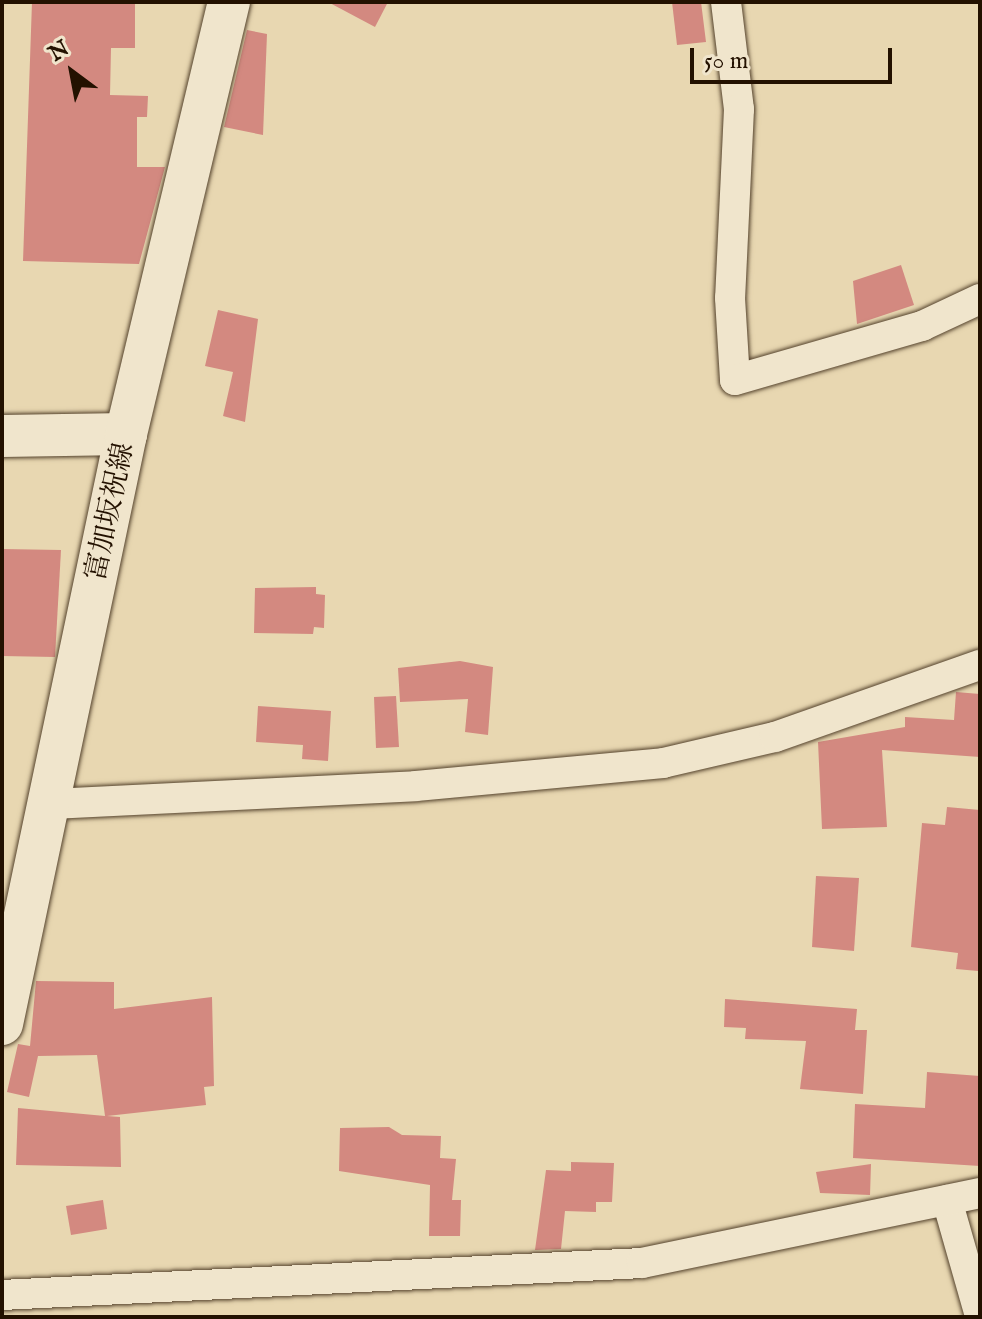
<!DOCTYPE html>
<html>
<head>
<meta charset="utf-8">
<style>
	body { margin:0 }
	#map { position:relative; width:982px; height:1319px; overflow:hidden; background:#e8d7b1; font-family:"IM FELL English","Noto Serif JP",serif }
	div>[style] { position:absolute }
	.building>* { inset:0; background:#d38980 }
	.roads { filter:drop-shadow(0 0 2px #54422c) drop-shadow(0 0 2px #54422c) }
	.street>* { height:30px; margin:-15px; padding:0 15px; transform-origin:15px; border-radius:15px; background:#f0e5cc }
	.secondary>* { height:42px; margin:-21px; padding:0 21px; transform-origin:21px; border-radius:21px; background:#f0e5cc }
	span { translate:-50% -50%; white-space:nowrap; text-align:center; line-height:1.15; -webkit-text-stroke:6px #f0e5cc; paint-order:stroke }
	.street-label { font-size:28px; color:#231100 }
	.frame { position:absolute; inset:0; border:4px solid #231100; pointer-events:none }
	.north { position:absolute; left:32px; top:32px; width:80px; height:80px; -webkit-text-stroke:6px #f0e5cc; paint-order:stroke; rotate:328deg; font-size:22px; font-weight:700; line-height:32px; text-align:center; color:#231100 }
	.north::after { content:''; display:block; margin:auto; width:28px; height:36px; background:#231100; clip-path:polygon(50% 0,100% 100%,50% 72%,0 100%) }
	.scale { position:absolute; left:690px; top:48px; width:202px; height:36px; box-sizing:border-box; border:4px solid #231100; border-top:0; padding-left:10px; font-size:24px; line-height:28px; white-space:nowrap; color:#231100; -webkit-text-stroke:6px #f0e5cc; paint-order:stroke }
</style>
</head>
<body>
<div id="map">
	<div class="building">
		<div style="clip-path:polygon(32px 2px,135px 2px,135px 48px,111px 48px,110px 95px,148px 96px,147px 117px,137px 117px,137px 167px,165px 167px,139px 264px,23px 261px)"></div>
		<div style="clip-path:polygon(328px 2px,388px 2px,375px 27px)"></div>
		<div style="clip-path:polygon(672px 2px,701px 2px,706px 42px,677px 45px)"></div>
		<div style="clip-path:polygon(247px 30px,267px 34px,263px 135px,224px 127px)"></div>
		<div style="clip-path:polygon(901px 265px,914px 305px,857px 324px,853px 281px)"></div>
		<div style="clip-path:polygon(218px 310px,258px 319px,245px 422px,223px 416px,233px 372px,205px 366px)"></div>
		<div style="clip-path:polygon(2px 549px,61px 550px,55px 657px,2px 656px)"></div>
		<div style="clip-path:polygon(316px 587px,316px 594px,325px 595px,324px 628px,314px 627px,313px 634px,254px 633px,255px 588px)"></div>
		<div style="clip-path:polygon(460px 661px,493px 667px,488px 735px,465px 732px,468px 699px,400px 702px,398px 668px)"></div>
		<div style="clip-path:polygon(956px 692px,980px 694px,980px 757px,882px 750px,887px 827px,822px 829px,818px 742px,905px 727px,905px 717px,954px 720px)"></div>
		<div style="clip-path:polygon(396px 696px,399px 747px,376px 748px,374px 697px)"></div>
		<div style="clip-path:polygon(258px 706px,331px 711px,328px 761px,302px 759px,303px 745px,256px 742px)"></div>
		<div style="clip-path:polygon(947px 807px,980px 810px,978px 971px,956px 969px,958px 953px,911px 947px,922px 823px,945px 825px)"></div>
		<div style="clip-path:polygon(816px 876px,859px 878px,854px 951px,812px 947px)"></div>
		<div style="clip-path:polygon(36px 981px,114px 982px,114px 1009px,212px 997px,214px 1086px,204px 1087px,206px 1105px,107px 1116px,120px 1117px,121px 1167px,16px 1165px,18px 1108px,105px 1116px,97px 1055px,38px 1056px,29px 1097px,7px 1092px,18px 1044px,30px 1046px)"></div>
		<div style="clip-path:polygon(725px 999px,857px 1009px,855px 1030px,867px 1030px,863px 1094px,800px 1089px,806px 1041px,745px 1039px,746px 1028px,724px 1027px)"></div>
		<div style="clip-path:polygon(927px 1072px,980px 1076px,980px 1166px,853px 1158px,855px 1104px,925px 1108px)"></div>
		<div style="clip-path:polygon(389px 1127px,402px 1135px,441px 1136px,440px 1158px,456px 1159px,452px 1200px,461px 1200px,460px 1236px,429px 1236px,430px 1185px,339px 1171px,340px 1128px)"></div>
		<div style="clip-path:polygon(571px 1162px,614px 1163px,612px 1202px,596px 1202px,596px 1212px,565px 1211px,561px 1249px,535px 1250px,546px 1170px,571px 1171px)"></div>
		<div style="clip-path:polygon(871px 1164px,870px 1195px,820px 1193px,816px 1172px)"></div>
		<div style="clip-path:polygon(103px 1200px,107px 1229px,71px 1235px,66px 1206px)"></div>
	</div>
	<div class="roads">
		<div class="street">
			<div style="left:726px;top:2px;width:108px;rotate:83.1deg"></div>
			<div style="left:739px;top:109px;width:189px;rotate:92.7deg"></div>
			<div style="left:730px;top:298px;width:82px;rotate:86.5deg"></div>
			<div style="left:735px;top:380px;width:195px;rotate:-16.1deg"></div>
			<div style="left:922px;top:326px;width:64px;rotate:-25deg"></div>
			<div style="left:51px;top:804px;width:365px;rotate:-2.8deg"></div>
			<div style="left:416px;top:786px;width:248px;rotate:-5.3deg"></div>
			<div style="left:663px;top:763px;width:115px;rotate:-13.1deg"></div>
			<div style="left:775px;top:737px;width:217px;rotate:-19.4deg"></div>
			<div style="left:947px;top:1200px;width:121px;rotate:74.1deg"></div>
			<div style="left:2px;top:1295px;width:641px;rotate:-2.86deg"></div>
			<div style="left:642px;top:1263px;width:345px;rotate:-11.7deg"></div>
		</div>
		<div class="secondary">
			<div style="left:2px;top:436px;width:124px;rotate:-0.9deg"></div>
			<div style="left:2px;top:1024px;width:603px;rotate:-78.13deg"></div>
			<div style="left:126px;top:434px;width:444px;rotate:-76.6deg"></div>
		</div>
	</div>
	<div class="street-label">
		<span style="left:111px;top:512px;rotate:-78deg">富加坂祝線</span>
	</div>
	<div class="frame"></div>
	<div class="north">N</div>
	<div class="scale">50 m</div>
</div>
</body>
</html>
